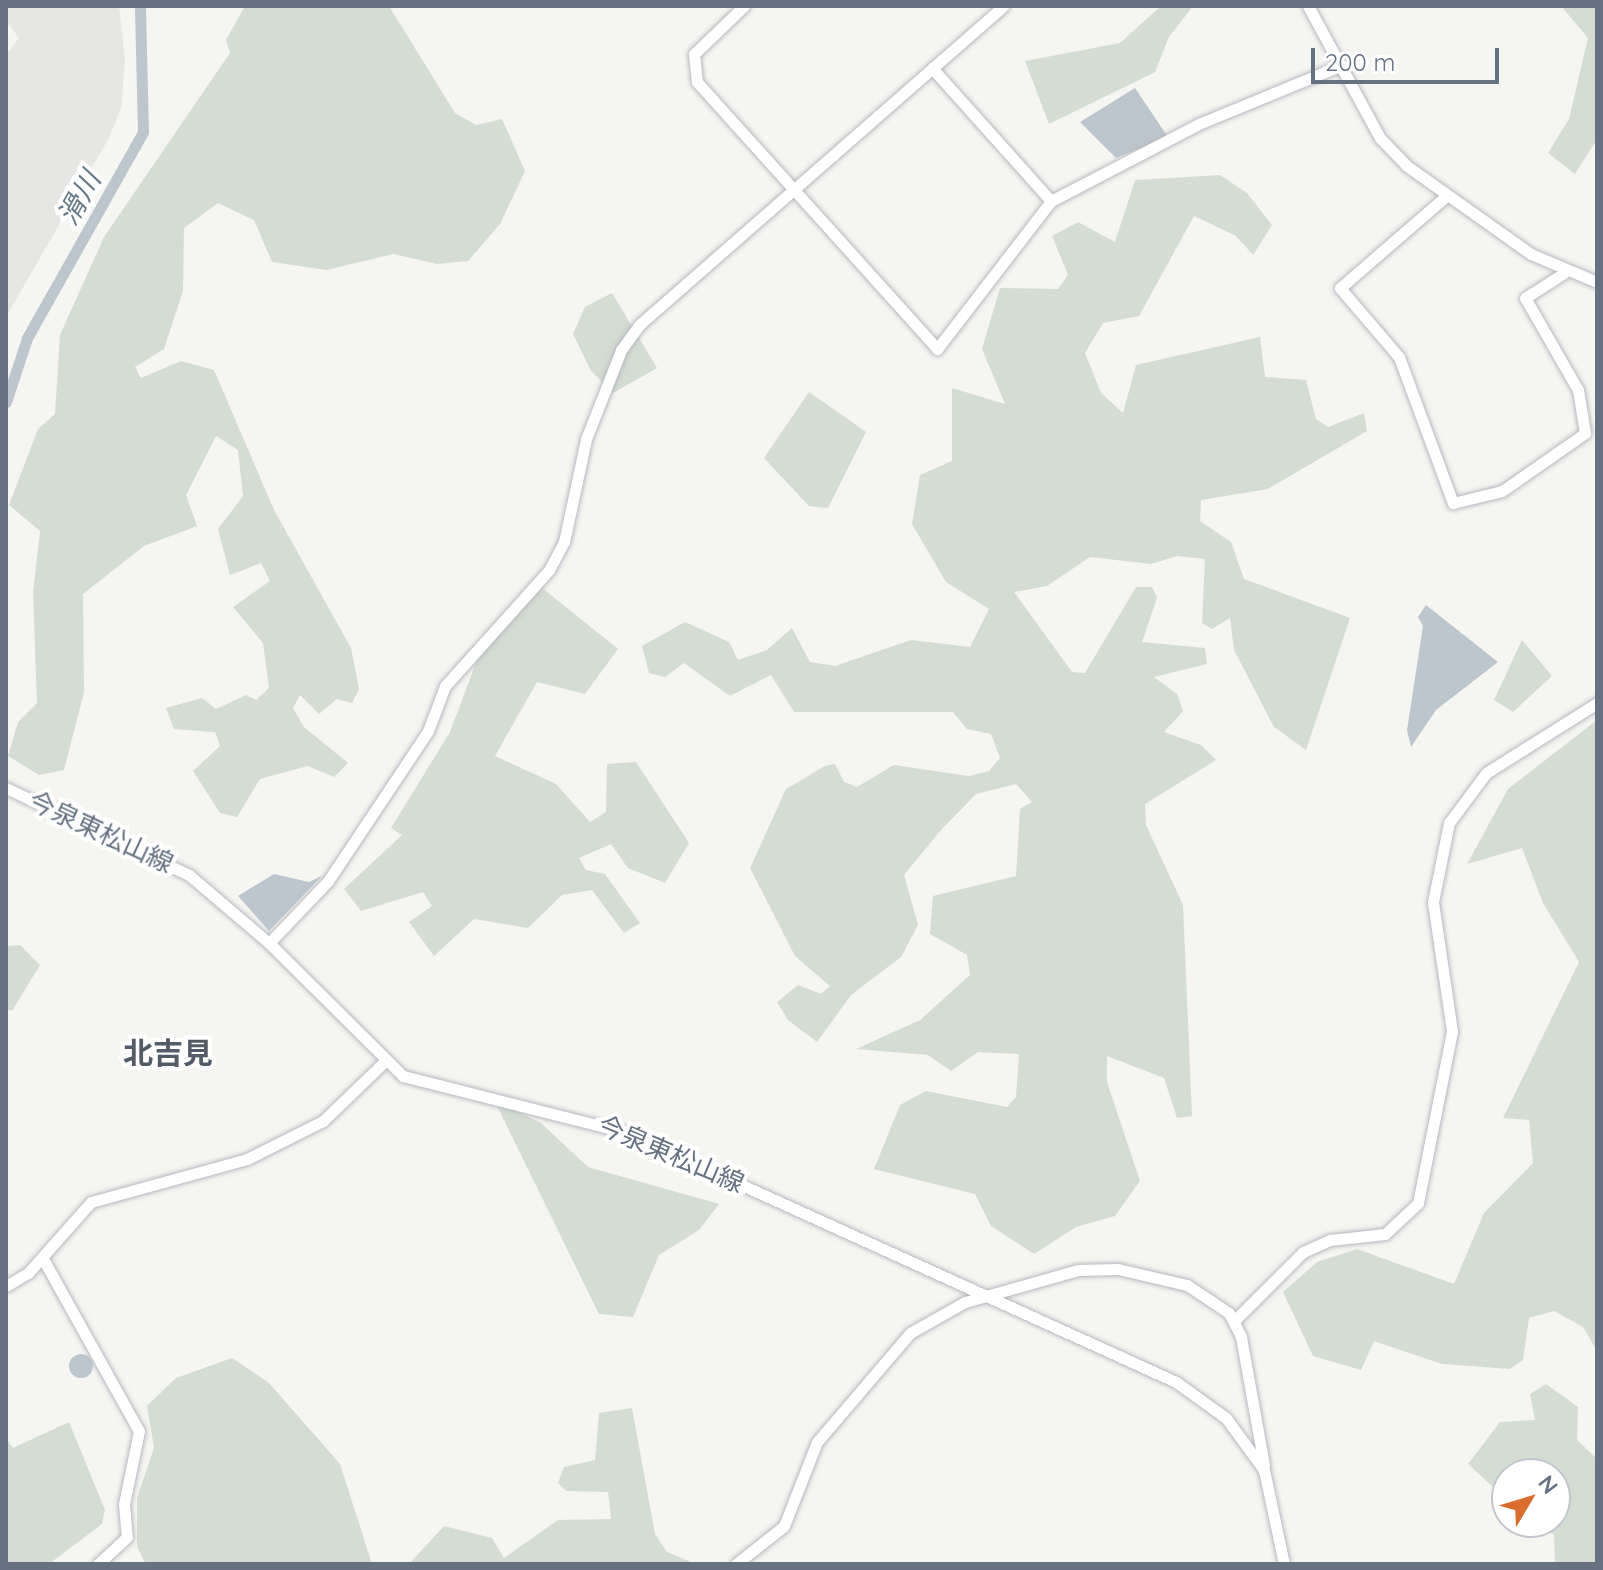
<!DOCTYPE html>
<html>
<head>
<meta charset="utf-8">
<style>
	body { margin:0 }
	#map { position:relative; width:1603px; height:1570px; overflow:hidden; background:#f5f5f2; font-family:Quicksand,"Noto Sans JP",sans-serif }
	div>[style] { position:absolute }
	.built>* { inset:0; background:#e6e6e5 }
	.green>* { inset:0; background:#d5dcd3 }
	.water>* { inset:0; background:#bec6cd }
	.round { border-radius:50% }
	.river>* { height:11px; margin:-5.5px; padding:0 5.5px; transform-origin:5.5px; border-radius:5.5px; background:#bec6cd }
	.roads { filter:drop-shadow(0 0 2px #b6b9be) drop-shadow(0 0 2px #b6b9be) }
	.secondary>* { height:11px; margin:-5.5px; padding:0 5.5px; transform-origin:5.5px; border-radius:5.5px; background:#fff }
	span { translate:-50% -50%; white-space:nowrap; text-align:center; line-height:1.15; -webkit-text-stroke:8px #fff; paint-order:stroke }
	.street-label { font-size:26px; color:#667182 }
	.water-label { font-size:28px; color:#667985; font-style:italic }
	.quarter-label { font-size:30px; color:#535b67; font-weight:700 }
	.frame { position:absolute; inset:0; border:8px solid #667182; pointer-events:none }
	.north { position:absolute; left:1491px; top:1458px; width:80px; height:80px; box-sizing:border-box; background:#fff; border:2px solid #c2c6cd; border-radius:50%; rotate:52deg; font-size:22px; font-weight:700; line-height:32px; text-align:center; color:#667182 }
	.north::after { content:''; display:block; margin:auto; width:28px; height:36px; background:#da6d2d; clip-path:polygon(50% 0,100% 100%,50% 72%,0 100%) }
	.scale { position:absolute; left:1311px; top:48px; width:188px; height:36px; box-sizing:border-box; border:4px solid #667182; border-top:0; padding-left:10px; font-size:24px; line-height:28px; white-space:nowrap; color:#667182; -webkit-text-stroke:6px #fff; paint-order:stroke }
</style>
</head>
<body>
<div id="map">
	<div class="built">
		<div style="clip-path:polygon(6px 6px,119px 6px,125px 60px,121px 108px,109px 138px,6px 317px,6px 55px,19px 38px,6px 21px)"></div>
	</div>
	<div class="green">
		<div style="clip-path:polygon(245px 6px,389px 6px,455px 113px,476px 125px,502px 119px,525px 171px,500px 224px,468px 261px,437px 264px,393px 254px,327px 270px,272px 262px,254px 220px,218px 203px,184px 228px,183px 291px,164px 349px,135px 367px,141px 378px,181px 361px,214px 370px,274px 510px,351px 648px,359px 689px,352px 703px,337px 699px,319px 714px,300px 695px,293px 708px,304px 727px,348px 763px,334px 777px,308px 766px,260px 779px,237px 817px,220px 813px,193px 771px,220px 746px,215px 732px,174px 729px,166px 708px,202px 698px,216px 709px,246px 695px,256px 700px,269px 688px,263px 643px,233px 607px,270px 581px,261px 563px,230px 575px,218px 529px,243px 496px,238px 450px,216px 436px,186px 495px,197px 526px,144px 546px,83px 594px,84px 692px,64px 770px,39px 775px,8px 756px,18px 722px,37px 703px,33px 592px,40px 531px,9px 505px,38px 429px,55px 414px,60px 335px,104px 237px,230px 53px,226px 40px)"></div>
		<div style="clip-path:polygon(1161px 6px,1193px 6px,1169px 37px,1155px 72px,1049px 124px,1025px 61px,1120px 43px)"></div>
		<div style="clip-path:polygon(1561px 6px,1597px 6px,1597px 139px,1575px 174px,1548px 153px,1569px 119px,1588px 38px)"></div>
		<div style="clip-path:polygon(1220px 175px,1247px 193px,1272px 225px,1253px 255px,1236px 236px,1194px 216px,1139px 316px,1103px 323px,1085px 353px,1101px 393px,1123px 413px,1136px 365px,1260px 337px,1265px 377px,1306px 380px,1316px 419px,1328px 427px,1364px 413px,1367px 431px,1268px 489px,1201px 500px,1200px 521px,1231px 542px,1244px 579px,1350px 618px,1306px 750px,1274px 727px,1234px 650px,1230px 618px,1212px 629px,1202px 623px,1205px 559px,1177px 556px,1151px 564px,1090px 557px,1047px 586px,1014px 592px,1072px 672px,1085px 673px,1136px 587px,1152px 587px,1157px 598px,1142px 642px,1205px 648px,1207px 664px,1154px 677px,1177px 694px,1183px 711px,1164px 732px,1201px 745px,1216px 760px,1145px 804px,1146px 825px,1183px 905px,1192px 1116px,1177px 1118px,1164px 1078px,1107px 1056px,1107px 1082px,1140px 1181px,1115px 1216px,1076px 1227px,1034px 1254px,991px 1226px,975px 1194px,874px 1169px,900px 1105px,926px 1091px,1007px 1107px,1016px 1097px,1019px 1054px,978px 1052px,951px 1071px,928px 1055px,856px 1049px,920px 1020px,970px 975px,967px 955px,930px 934px,933px 896px,1016px 876px,1020px 809px,1032px 802px,1016px 784px,976px 794px,941px 830px,904px 875px,918px 925px,901px 957px,851px 995px,817px 1042px,788px 1020px,777px 1002px,798px 985px,821px 994px,830px 986px,795px 956px,750px 868px,786px 789px,825px 766px,835px 764px,844px 782px,857px 787px,894px 765px,969px 776px,989px 771px,1000px 758px,991px 734px,967px 729px,953px 712px,794px 712px,771px 675px,730px 696px,684px 663px,665px 677px,649px 673px,642px 646px,685px 622px,729px 642px,738px 660px,767px 650px,792px 628px,810px 662px,835px 666px,911px 640px,970px 647px,989px 609px,946px 582px,912px 524px,920px 475px,952px 461px,952px 388px,1005px 404px,982px 349px,1000px 288px,1058px 289px,1068px 275px,1052px 236px,1078px 222px,1115px 242px,1135px 180px)"></div>
		<div style="clip-path:polygon(612px 293px,657px 368px,613px 393px,591px 371px,573px 334px,585px 307px)"></div>
		<div style="clip-path:polygon(809px 392px,866px 432px,828px 508px,809px 506px,764px 458px)"></div>
		<div style="clip-path:polygon(541px 587px,618px 649px,585px 694px,537px 682px,495px 756px,556px 784px,590px 822px,606px 812px,607px 764px,636px 762px,689px 843px,665px 883px,628px 868px,611px 844px,579px 858px,586px 870px,605px 874px,640px 923px,624px 933px,592px 890px,562px 895px,528px 928px,474px 919px,434px 956px,409px 922px,432px 906px,423px 892px,361px 911px,344px 889px,402px 835px,391px 828px,450px 732px,479px 655px)"></div>
		<div style="clip-path:polygon(1522px 640px,1552px 676px,1513px 712px,1494px 700px)"></div>
		<div style="clip-path:polygon(1597px 720px,1597px 1351px,1583px 1327px,1554px 1311px,1529px 1318px,1523px 1360px,1510px 1369px,1442px 1364px,1374px 1341px,1361px 1370px,1313px 1356px,1283px 1292px,1317px 1262px,1357px 1249px,1454px 1284px,1484px 1213px,1533px 1163px,1529px 1120px,1503px 1118px,1579px 962px,1543px 903px,1522px 848px,1467px 864px,1508px 789px)"></div>
		<div style="clip-path:polygon(20px 945px,40px 965px,12px 1011px,6px 1009px,6px 946px)"></div>
		<div style="clip-path:polygon(505px 1105px,541px 1123px,588px 1167px,719px 1204px,699px 1230px,659px 1255px,633px 1317px,599px 1314px,497px 1106px)"></div>
		<div style="clip-path:polygon(232px 1358px,269px 1383px,340px 1464px,372px 1564px,146px 1564px,137px 1547px,137px 1498px,154px 1448px,147px 1406px,176px 1378px)"></div>
		<div style="clip-path:polygon(1546px 1384px,1578px 1407px,1577px 1440px,1597px 1459px,1597px 1564px,1555px 1564px,1554px 1534px,1521px 1525px,1555px 1522px,1555px 1474px,1507px 1474px,1507px 1500px,1468px 1464px,1500px 1422px,1535px 1420px,1530px 1394px)"></div>
		<div style="clip-path:polygon(632px 1408px,655px 1534px,667px 1552px,696px 1564px,409px 1564px,444px 1526px,492px 1538px,504px 1558px,558px 1520px,611px 1519px,608px 1492px,566px 1491px,558px 1483px,564px 1467px,595px 1460px,599px 1413px)"></div>
		<div style="clip-path:polygon(69px 1422px,105px 1510px,102px 1524px,49px 1564px,6px 1564px,6px 1438px,13px 1448px)"></div>
	</div>
	<div class="water">
		<div style="clip-path:polygon(1135px 88px,1168px 137px,1116px 158px,1080px 122px)"></div>
		<div style="clip-path:polygon(1426px 605px,1498px 662px,1436px 710px,1411px 747px,1407px 730px,1423px 626px,1418px 617px)"></div>
		<div style="clip-path:polygon(274px 874px,309px 882px,322px 876px,269px 931px,238px 896px)"></div>
		<div class="round" style="left:69px;top:1354px;width:24px;height:24px"></div>
	</div>
	<div class="river">
		<div style="left:6px;top:402px;width:67px;rotate:-71.8deg"></div>
		<div style="left:27px;top:338px;width:236px;rotate:-60.6deg"></div>
		<div style="left:143px;top:132px;width:126px;rotate:-91.4deg"></div>
	</div>
	<div class="roads">
		<div class="secondary">
			<div style="left:744px;top:6px;width:69px;rotate:136.2deg"></div>
			<div style="left:694px;top:54px;width:28px;rotate:84deg"></div>
			<div style="left:697px;top:82px;width:359px;rotate:48deg"></div>
			<div style="left:937px;top:349px;width:187px;rotate:-52.4deg"></div>
			<div style="left:1051px;top:201px;width:169px;rotate:-27.5deg"></div>
			<div style="left:1201px;top:123px;width:152px;rotate:-22.4deg"></div>
			<div style="left:1308px;top:6px;width:150px;rotate:61.4deg"></div>
			<div style="left:1380px;top:138px;width:39px;rotate:46deg"></div>
			<div style="left:1407px;top:166px;width:152px;rotate:35.4deg"></div>
			<div style="left:1531px;top:254px;width:72px;rotate:23deg"></div>
			<div style="left:932px;top:68px;width:178px;rotate:48.2deg"></div>
			<div style="left:1445px;top:197px;width:139px;rotate:139.1deg"></div>
			<div style="left:1340px;top:288px;width:91px;rotate:49.5deg"></div>
			<div style="left:1399px;top:357px;width:156px;rotate:69.7deg"></div>
			<div style="left:1453px;top:503px;width:50px;rotate:-13.8deg"></div>
			<div style="left:1502px;top:491px;width:101px;rotate:-34.9deg"></div>
			<div style="left:1585px;top:433px;width:44px;rotate:-99.2deg"></div>
			<div style="left:1578px;top:390px;width:106px;rotate:-119.9deg"></div>
			<div style="left:1525px;top:298px;width:46px;rotate:-32.7deg"></div>
			<div style="left:6px;top:788px;width:203px;rotate:25.4deg"></div>
			<div style="left:189px;top:875px;width:105px;rotate:40.4deg"></div>
			<div style="left:269px;top:943px;width:189px;rotate:44.8deg"></div>
			<div style="left:403px;top:1076px;width:229px;rotate:14.2deg"></div>
			<div style="left:625px;top:1132px;width:605px;rotate:24.4deg"></div>
			<div style="left:1176px;top:1382px;width:62px;rotate:35.8deg"></div>
			<div style="left:1226px;top:1418px;width:64px;rotate:53.8deg"></div>
			<div style="left:1264px;top:1470px;width:96px;rotate:78deg"></div>
			<div style="left:269px;top:943px;width:86px;rotate:-46.4deg"></div>
			<div style="left:328px;top:881px;width:180px;rotate:-56.3deg"></div>
			<div style="left:428px;top:731px;width:48px;rotate:-69.3deg"></div>
			<div style="left:445px;top:686px;width:156px;rotate:-48.1deg"></div>
			<div style="left:549px;top:570px;width:32px;rotate:-62deg"></div>
			<div style="left:564px;top:542px;width:105px;rotate:-77.9deg"></div>
			<div style="left:586px;top:439px;width:96px;rotate:-68.5deg"></div>
			<div style="left:621px;top:350px;width:31px;rotate:-54deg"></div>
			<div style="left:639px;top:325px;width:484px;rotate:-41.2deg"></div>
			<div style="left:42px;top:1257px;width:199px;rotate:60.9deg"></div>
			<div style="left:139px;top:1431px;width:75px;rotate:101.6deg"></div>
			<div style="left:124px;top:1504px;width:33px;rotate:85deg"></div>
			<div style="left:127px;top:1537px;width:40px;rotate:137deg"></div>
			<div style="left:6px;top:1286px;width:26px;rotate:-31deg"></div>
			<div style="left:28px;top:1273px;width:95px;rotate:-48.4deg"></div>
			<div style="left:91px;top:1202px;width:162px;rotate:-15.4deg"></div>
			<div style="left:247px;top:1159px;width:85px;rotate:-26.6deg"></div>
			<div style="left:323px;top:1121px;width:85px;rotate:-44deg"></div>
			<div style="left:1235px;top:1320px;width:96px;rotate:-45deg"></div>
			<div style="left:1303px;top:1252px;width:30px;rotate:-24deg"></div>
			<div style="left:1330px;top:1240px;width:55px;rotate:-6.2deg"></div>
			<div style="left:1385px;top:1234px;width:45px;rotate:-43.2deg"></div>
			<div style="left:1418px;top:1203px;width:175px;rotate:-78.8deg"></div>
			<div style="left:1452px;top:1031px;width:130px;rotate:-98.4deg"></div>
			<div style="left:1433px;top:902px;width:81px;rotate:-78.6deg"></div>
			<div style="left:1449px;top:823px;width:62px;rotate:-53.5deg"></div>
			<div style="left:1486px;top:773px;width:131px;rotate:-32.2deg"></div>
			<div style="left:736px;top:1564px;width:61px;rotate:-38.4deg"></div>
			<div style="left:784px;top:1526px;width:90px;rotate:-68.6deg"></div>
			<div style="left:817px;top:1442px;width:143px;rotate:-49.5deg"></div>
			<div style="left:910px;top:1333px;width:63px;rotate:-29.4deg"></div>
			<div style="left:965px;top:1302px;width:117px;rotate:-15.8deg"></div>
			<div style="left:1078px;top:1270px;width:40px;rotate:-1.4deg"></div>
			<div style="left:1118px;top:1269px;width:71px;rotate:13.1deg"></div>
			<div style="left:1187px;top:1285px;width:50px;rotate:33.7deg"></div>
			<div style="left:1229px;top:1313px;width:27px;rotate:63deg"></div>
			<div style="left:1241px;top:1337px;width:130px;rotate:79.8deg"></div>
		</div>
	</div>
	<div class="street-label">
		<span style="left:101px;top:832px;rotate:25deg">今泉東松山線</span>
		<span style="left:671px;top:1154px;rotate:23deg">今泉東松山線</span>
	</div>
	<div class="water-label">
		<span style="left:79px;top:198px;rotate:-61deg">滑川</span>
	</div>
	<div class="quarter-label">
		<span style="left:168px;top:1053px">北吉見</span>
	</div>
	<div class="frame"></div>
	<div class="north">N</div>
	<div class="scale">200 m</div>
</div>
</body>
</html>
